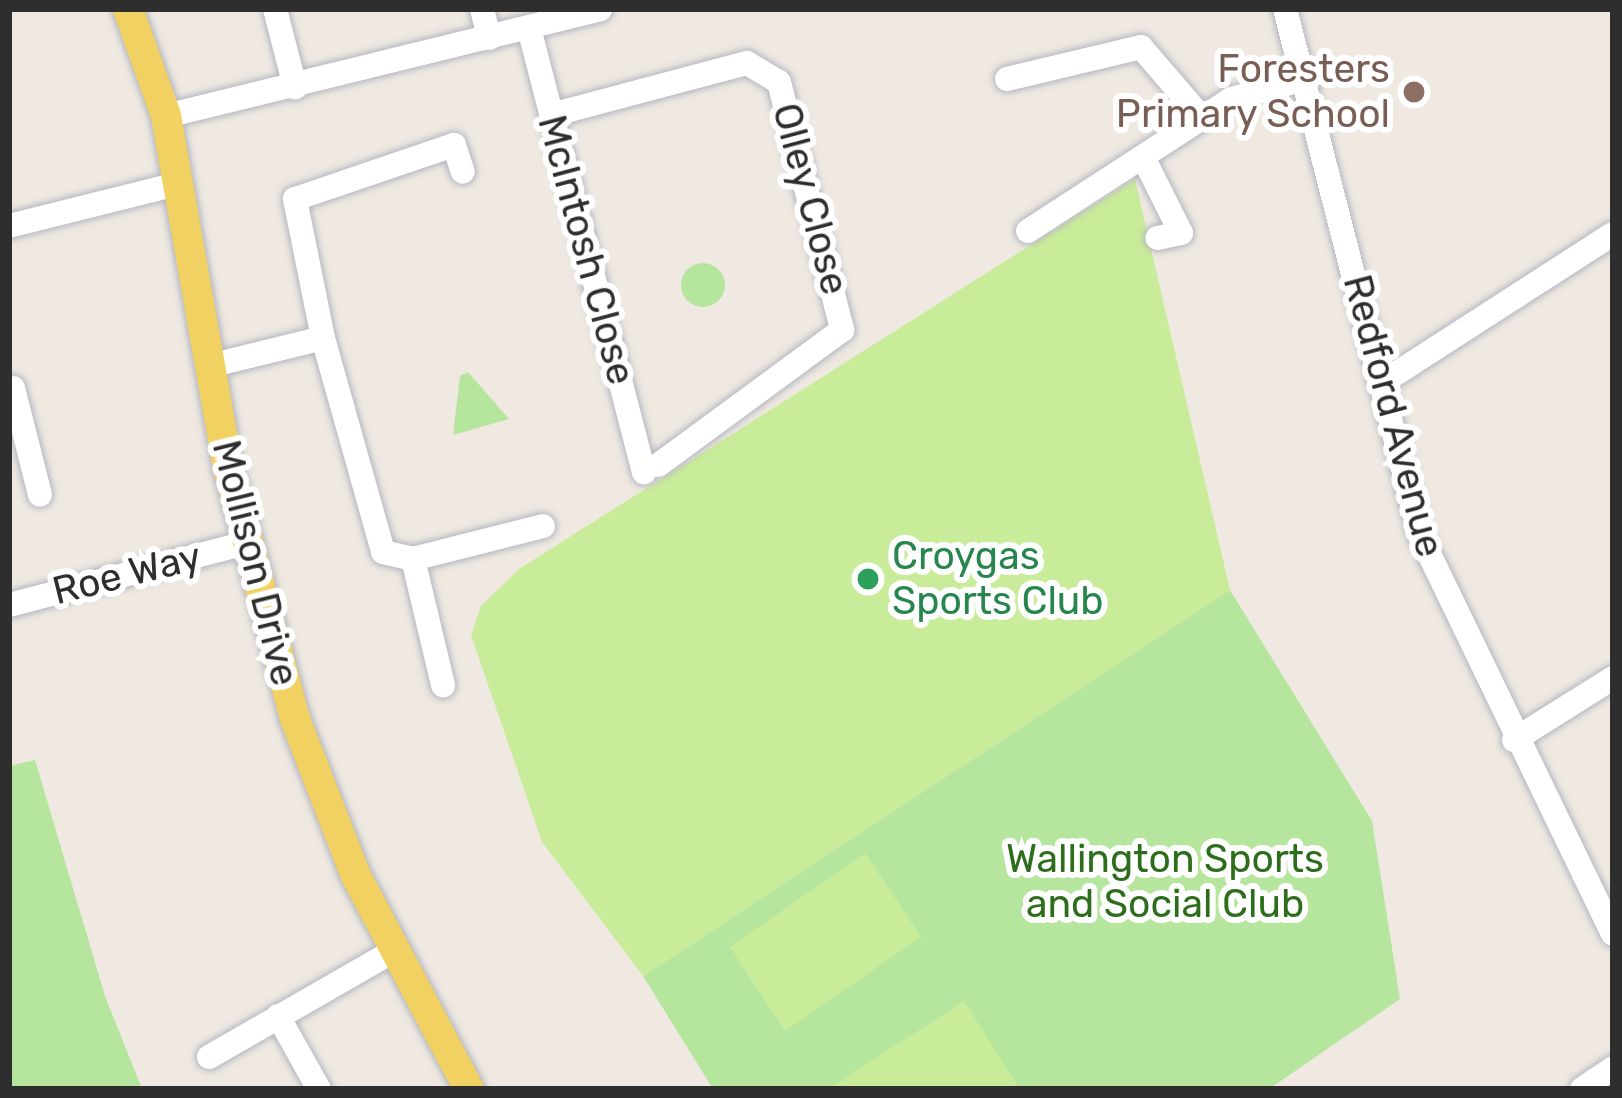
<!DOCTYPE html>
<html>
<head>
<meta charset="utf-8">
<style>
	body { margin:0 }
	#map { position:relative; width:1622px; height:1098px; overflow:hidden; background:#efe9e1; font-family:Rubik,sans-serif }
	div>[style] { position:absolute }
	.green>* { inset:0; background:#b6e59e }
	.round { border-radius:50% }
	.pitch>* { inset:0; background:#c9ec9a }
	.roads { filter:drop-shadow(0 0 3px #b4b7c1) drop-shadow(0 0 3px #b4b7c1) }
	.minor>* { height:24px; margin:-12px; padding:0 12px; transform-origin:12px; border-radius:12px; background:#fff }
	.major>* { height:30px; margin:-15px; padding:0 15px; transform-origin:15px; border-radius:15px; background:#f2d163 }
	.dots>* { width:33px; height:33px; translate:-50% -50%; box-sizing:border-box; border:6px solid #fff; border-radius:50% }
	span { translate:-50% -50%; white-space:nowrap; text-align:center; line-height:1.15; -webkit-text-stroke:12px #fff; paint-order:stroke }
	.education-label { font-size:39px; color:#785e54 }
	.right { translate:-100% -50%; text-align:right }
	.street-label { font-size:39px; color:#2e2e2e }
	.leisure-label { font-size:39px; color:#27864d }
	.left { translate:0 -50%; text-align:left }
	.park-label { font-size:39px; color:#2c6e1b }
	.frame { position:absolute; inset:0; border:12px solid #2e2e2e; pointer-events:none }
</style>
</head>
<body>
<div id="map">
	<div class="green">
		<div class="round" style="left:681px;top:263px;width:44px;height:44px"></div>
		<div style="clip-path:polygon(468px 372px,509px 419px,453px 435px,460px 376px)"></div>
		<div style="clip-path:polygon(1230px 590px,1372px 821px,1400px 999px,1269px 1089px,713px 1089px,643px 976px)"></div>
		<div style="clip-path:polygon(35px 760px,105px 996px,142px 1089px,9px 1089px,9px 766px)"></div>
	</div>
	<div class="pitch">
		<div style="clip-path:polygon(1135px 179px,1230px 590px,643px 976px,542px 842px,471px 635px,481px 606px,519px 569px)"></div>
		<div style="clip-path:polygon(865px 853px,921px 937px,785px 1031px,730px 947px)"></div>
		<div style="clip-path:polygon(964px 1001px,1020px 1089px,828px 1089px)"></div>
	</div>
	<div class="roads">
		<div class="minor">
			<div style="left:275px;top:9px;width:81px;rotate:75.6deg"></div>
			<div style="left:482px;top:9px;width:30px;rotate:76deg"></div>
			<div style="left:1285px;top:9px;width:543px;rotate:75.61deg"></div>
			<div style="left:1420px;top:535px;width:443px;rotate:64.2deg"></div>
			<div style="left:529px;top:28px;width:459px;rotate:75.5deg"></div>
			<div style="left:1007px;top:79px;width:138px;rotate:-13.4deg"></div>
			<div style="left:1141px;top:47px;width:92px;rotate:49.4deg"></div>
			<div style="left:551px;top:115px;width:203px;rotate:-14.9deg"></div>
			<div style="left:747px;top:63px;width:37px;rotate:31deg"></div>
			<div style="left:779px;top:82px;width:256px;rotate:75.7deg"></div>
			<div style="left:842px;top:330px;width:228px;rotate:143.7deg"></div>
			<div style="left:166px;top:116px;width:447px;rotate:-13.8deg"></div>
			<div style="left:1143px;top:157px;width:85px;rotate:63.4deg"></div>
			<div style="left:1181px;top:233px;width:24px;rotate:168deg"></div>
			<div style="left:9px;top:226px;width:170px;rotate:-14deg"></div>
			<div style="left:1028px;top:231px;width:242px;rotate:-33deg"></div>
			<div style="left:1231px;top:99px;width:81px;rotate:-15.1deg"></div>
			<div style="left:323px;top:338px;width:222px;rotate:74.3deg"></div>
			<div style="left:383px;top:552px;width:31px;rotate:13deg"></div>
			<div style="left:413px;top:559px;width:134px;rotate:-14.2deg"></div>
			<div style="left:209px;top:366px;width:117px;rotate:-13.8deg"></div>
			<div style="left:323px;top:338px;width:142px;rotate:-101.4deg"></div>
			<div style="left:295px;top:199px;width:168px;rotate:-18.8deg"></div>
			<div style="left:454px;top:145px;width:28px;rotate:72deg"></div>
			<div style="left:1380px;top:384px;width:277px;rotate:-32.8deg"></div>
			<div style="left:13px;top:388px;width:110px;rotate:75.8deg"></div>
			<div style="left:413px;top:559px;width:130px;rotate:76.6deg"></div>
			<div style="left:9px;top:605px;width:244px;rotate:-14.7deg"></div>
			<div style="left:1514px;top:740px;width:117px;rotate:-32.1deg"></div>
			<div style="left:278px;top:1016px;width:84px;rotate:60.7deg"></div>
			<div style="left:209px;top:1057px;width:212px;rotate:-29.9deg"></div>
			<div style="left:1582px;top:1089px;width:37px;rotate:-34deg"></div>
		</div>
		<div class="major">
			<div style="left:128px;top:9px;width:114px;rotate:70.4deg"></div>
			<div style="left:166px;top:116px;width:356px;rotate:80deg"></div>
			<div style="left:228px;top:467px;width:261px;rotate:75.1deg"></div>
			<div style="left:295px;top:719px;width:166px;rotate:68.8deg"></div>
			<div style="left:355px;top:874px;width:243px;rotate:62.1deg"></div>
		</div>
	</div>
	<div class="dots">
		<div style="left:1414px;top:92px;background:#8d6e63"></div>
		<div style="left:868px;top:579px;background:#2e9e5b"></div>
	</div>
	<div class="education-label">
		<span class="right" style="left:1390px;top:92px">Foresters<br>Primary School</span>
	</div>
	<div class="street-label">
		<span style="left:810px;top:199px;rotate:75deg">Olley Close</span>
		<span style="left:586px;top:250px;rotate:75deg">McIntosh Close</span>
		<span style="left:1393px;top:416px;rotate:75deg">Redford Avenue</span>
		<span style="left:255px;top:563px;rotate:76deg">Mollison Drive</span>
		<span style="left:127px;top:574px;rotate:-14deg">Roe Way</span>
	</div>
	<div class="leisure-label">
		<span class="left" style="left:892px;top:579px">Croygas<br>Sports Club</span>
	</div>
	<div class="park-label">
		<span style="left:1165px;top:882px">Wallington Sports<br>and Social Club</span>
	</div>
	<div class="frame"></div>
</div>
</body>
</html>
